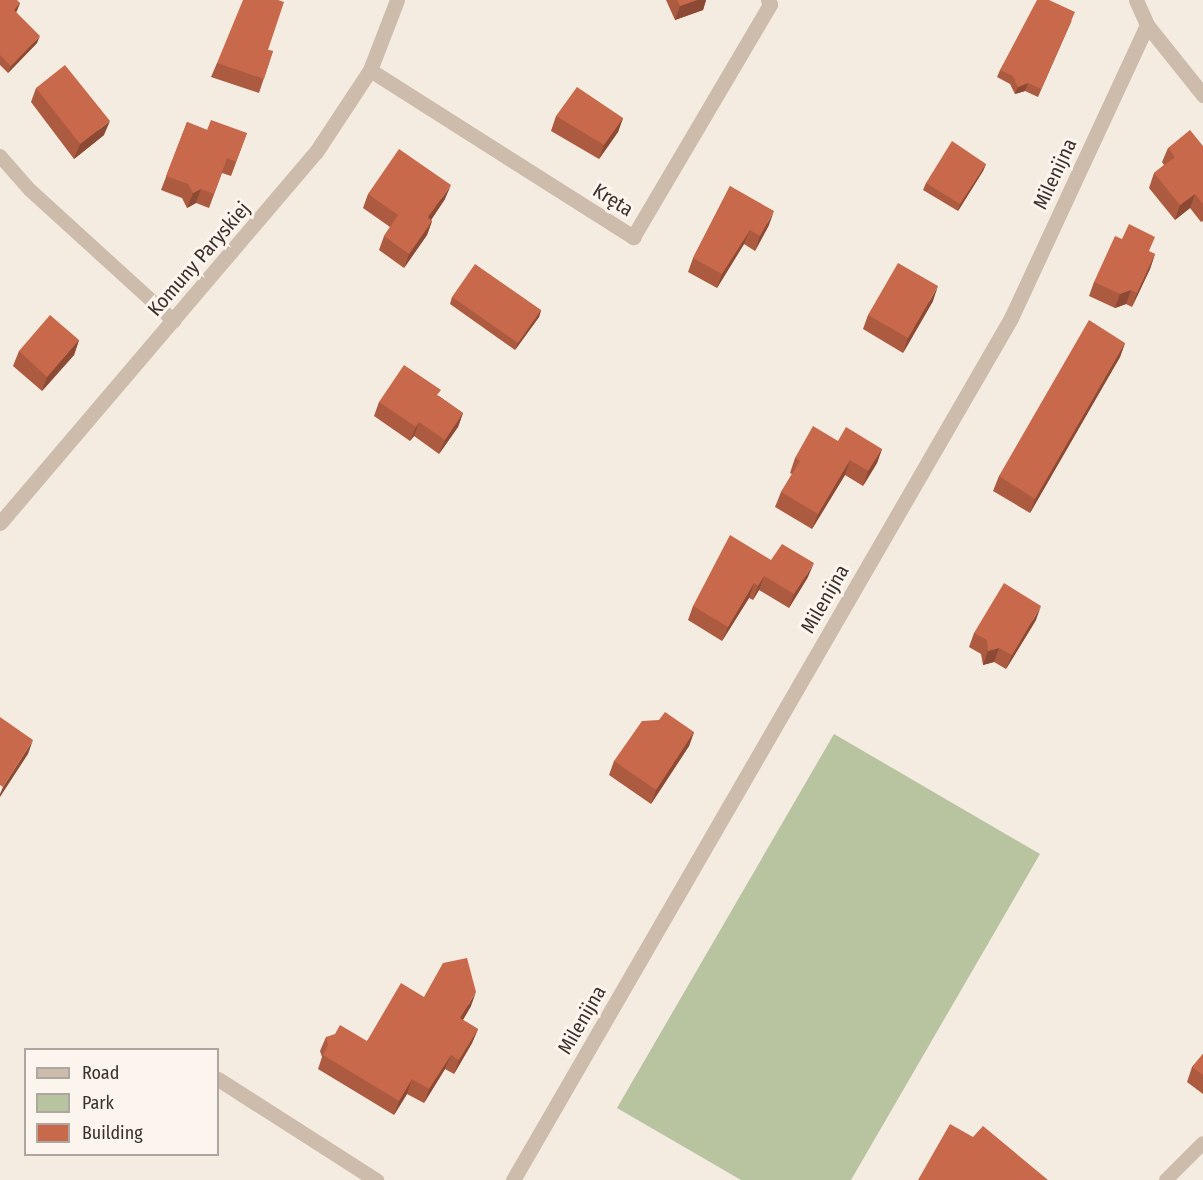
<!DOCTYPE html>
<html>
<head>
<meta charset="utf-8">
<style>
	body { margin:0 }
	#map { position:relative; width:1203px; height:1180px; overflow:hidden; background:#f4ebe1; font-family:"Fira Sans Condensed",sans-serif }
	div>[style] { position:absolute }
	.green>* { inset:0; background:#b8c4a0 }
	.lane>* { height:14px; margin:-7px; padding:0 7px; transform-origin:7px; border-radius:7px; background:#cdbbac }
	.street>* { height:15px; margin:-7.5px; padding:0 7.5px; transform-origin:7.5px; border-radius:7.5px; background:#cdbbac }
	.wall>* { inset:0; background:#ac5a40 }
	.shaded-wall>* { inset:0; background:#8c4a34 }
	.building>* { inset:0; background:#c8694b }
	span { translate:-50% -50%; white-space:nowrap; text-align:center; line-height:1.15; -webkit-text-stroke:6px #fbf5ee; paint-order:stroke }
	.street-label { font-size:20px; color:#3b302b }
	.legend { position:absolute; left:24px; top:1048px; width:195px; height:108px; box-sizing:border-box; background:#fbf5ee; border:2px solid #aea6a0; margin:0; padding:8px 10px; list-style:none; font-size:18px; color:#3b302b }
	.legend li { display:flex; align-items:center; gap:12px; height:30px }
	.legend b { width:30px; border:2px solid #aea6a0 }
</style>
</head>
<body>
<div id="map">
	<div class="green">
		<div style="clip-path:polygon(834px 734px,1040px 854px,851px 1180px,741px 1180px,617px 1108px)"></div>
	</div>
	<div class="lane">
		<div style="left:0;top:156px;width:45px;rotate:48.6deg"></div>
		<div style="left:30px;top:190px;width:195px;rotate:42.3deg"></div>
		<div style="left:1166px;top:1180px;width:52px;rotate:-45deg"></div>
	</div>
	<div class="street">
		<div style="left:1136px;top:0;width:27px;rotate:66deg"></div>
		<div style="left:1147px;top:25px;width:90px;rotate:51.3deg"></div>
		<div style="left:370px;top:70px;width:312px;rotate:32.4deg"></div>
		<div style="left:633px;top:237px;width:270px;rotate:-59.5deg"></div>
		<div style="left:770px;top:4px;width:4px;rotate:-117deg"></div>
		<div style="left:0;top:523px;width:487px;rotate:-49.6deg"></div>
		<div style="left:316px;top:152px;width:98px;rotate:-56.6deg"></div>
		<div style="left:370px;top:70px;width:75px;rotate:-68.9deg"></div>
		<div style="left:218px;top:1079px;width:188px;rotate:32.6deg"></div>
		<div style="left:513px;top:1180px;width:996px;rotate:-59.98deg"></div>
		<div style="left:1011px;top:318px;width:323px;rotate:-65.1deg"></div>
	</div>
	<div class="wall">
		<div style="clip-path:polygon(0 0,20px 3px,16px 12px,37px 43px,8px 73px,0 65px)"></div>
		<div style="clip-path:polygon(666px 0,706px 0,703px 10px,675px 20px)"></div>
		<div style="clip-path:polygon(1072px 20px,1038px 97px,1025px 91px,1015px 94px,1010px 84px,997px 77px,1000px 70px)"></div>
		<div style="clip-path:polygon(268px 50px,273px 51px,259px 93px,211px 77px,217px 63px)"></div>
		<div style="clip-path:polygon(36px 88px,104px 135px,74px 159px,31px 102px)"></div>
		<div style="clip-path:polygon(556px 116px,623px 118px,618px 132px,599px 159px,551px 131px)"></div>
		<div style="clip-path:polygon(187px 122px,207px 130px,247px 133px,231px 176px,222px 173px,209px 208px,196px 203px,187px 208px,182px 198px,161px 190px)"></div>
		<div style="clip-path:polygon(1203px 146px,1203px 221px,1201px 222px,1190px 208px,1175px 220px,1149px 188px,1154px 173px,1164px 165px,1162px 162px,1168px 148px)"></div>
		<div style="clip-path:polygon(986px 164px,983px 171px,958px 211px,923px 190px,926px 183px)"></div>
		<div style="clip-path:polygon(730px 186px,769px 225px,755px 251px,744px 244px,717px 288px,688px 272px,693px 258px)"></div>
		<div style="clip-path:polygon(368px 194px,445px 199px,431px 220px,432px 221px,427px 235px,404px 268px,379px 250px,384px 236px,390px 227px,363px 208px)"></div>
		<div style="clip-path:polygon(1150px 252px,1155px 254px,1150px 269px,1132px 307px,1126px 304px,1115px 308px,1089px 296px,1094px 282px)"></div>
		<div style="clip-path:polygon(452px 297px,541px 310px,539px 317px,515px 350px,450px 304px)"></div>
		<div style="clip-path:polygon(933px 301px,903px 353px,863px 329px,868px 315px)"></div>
		<div style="clip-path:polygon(79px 340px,74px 355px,42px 391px,13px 366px,19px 351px)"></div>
		<div style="clip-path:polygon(1125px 343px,1120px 357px,1030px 513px,993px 491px,999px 476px)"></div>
		<div style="clip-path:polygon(439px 396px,463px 413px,458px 427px,439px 454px,414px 436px,410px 441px,374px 416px,379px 402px)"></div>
		<div style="clip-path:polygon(838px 441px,882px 449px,877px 463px,863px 486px,845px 475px,812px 529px,775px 507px,781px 492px,792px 474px,790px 473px,795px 458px)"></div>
		<div style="clip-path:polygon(771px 560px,808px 577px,789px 608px,759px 590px,753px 600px,749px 598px,722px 641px,688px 620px,693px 606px)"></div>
		<div style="clip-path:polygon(1036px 620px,1006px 669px,994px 662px,983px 665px,981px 654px,969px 647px,974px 633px)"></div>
		<div style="clip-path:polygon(694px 732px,689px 746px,651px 804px,609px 775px,614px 761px)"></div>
		<div style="clip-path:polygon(424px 997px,471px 1006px,463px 1020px,478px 1029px,472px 1043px,454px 1074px,445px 1069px,424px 1103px,407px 1094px,394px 1115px,318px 1069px,322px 1057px,320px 1051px,326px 1037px,367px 1041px)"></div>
		<div style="clip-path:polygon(1203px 1054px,1203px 1094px,1187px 1082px,1192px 1067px)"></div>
	</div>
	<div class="shaded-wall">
		<div style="clip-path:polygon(697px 0,706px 0,703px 10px,675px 20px,680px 6px)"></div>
		<div style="clip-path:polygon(20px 3px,17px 11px,11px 17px,14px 10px)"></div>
		<div style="clip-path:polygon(40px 36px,37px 43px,8px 73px,11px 66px)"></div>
		<div style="clip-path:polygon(1028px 83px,1025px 91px,1015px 94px,1018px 87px)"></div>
		<div style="clip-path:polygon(623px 118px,618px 132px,599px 159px,604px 145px)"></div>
		<div style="clip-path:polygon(110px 121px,104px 135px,74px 159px,80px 144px)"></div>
		<div style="clip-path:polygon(986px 164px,983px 171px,958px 211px,960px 204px)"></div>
		<div style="clip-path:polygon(451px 185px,445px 199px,423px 232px,428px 217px)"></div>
		<div style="clip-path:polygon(201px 189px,196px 203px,187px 208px,193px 193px)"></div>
		<div style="clip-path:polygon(1195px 194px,1190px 208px,1175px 220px,1180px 205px)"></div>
		<div style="clip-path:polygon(774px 211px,769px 225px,755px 251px,760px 236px)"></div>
		<div style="clip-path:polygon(432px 221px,427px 235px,404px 268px,409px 254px)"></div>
		<div style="clip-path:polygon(750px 230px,744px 244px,717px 288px,722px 274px)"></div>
		<div style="clip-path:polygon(1155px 254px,1150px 269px,1132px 307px,1137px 293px)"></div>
		<div style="clip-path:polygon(938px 286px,933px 301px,903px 353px,908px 338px)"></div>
		<div style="clip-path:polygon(1131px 290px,1126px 304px,1115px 308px,1120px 294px)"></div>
		<div style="clip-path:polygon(541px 310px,539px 317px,515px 350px,518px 343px)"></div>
		<div style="clip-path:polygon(79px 340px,74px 355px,42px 391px,47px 377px)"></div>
		<div style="clip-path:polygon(1125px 343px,1120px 357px,1030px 513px,1035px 499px)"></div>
		<div style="clip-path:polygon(463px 413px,458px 427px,439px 454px,445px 440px)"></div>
		<div style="clip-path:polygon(419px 422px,414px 436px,410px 441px,416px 427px)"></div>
		<div style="clip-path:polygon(882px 449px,877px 463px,863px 486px,868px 471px)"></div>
		<div style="clip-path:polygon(850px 460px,845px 475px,812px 529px,818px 514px)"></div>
		<div style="clip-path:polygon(814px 563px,808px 577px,789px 608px,794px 594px)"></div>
		<div style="clip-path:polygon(764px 576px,759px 590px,753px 600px,758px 586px)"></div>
		<div style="clip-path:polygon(754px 583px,749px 598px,722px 641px,728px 627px)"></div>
		<div style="clip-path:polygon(1041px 606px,1036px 620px,1006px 669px,1012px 655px)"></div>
		<div style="clip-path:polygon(999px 648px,994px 662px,983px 665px,988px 651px)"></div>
		<div style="clip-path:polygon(694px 732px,689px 746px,651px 804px,656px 790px)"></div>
		<div style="clip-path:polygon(33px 740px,28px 754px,0 797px,0 794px,3px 787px)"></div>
		<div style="clip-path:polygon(476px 992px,471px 1006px,455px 1033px,460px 1018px)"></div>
		<div style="clip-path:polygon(478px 1029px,472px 1043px,454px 1074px,459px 1060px)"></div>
		<div style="clip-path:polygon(451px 1055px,445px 1069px,424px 1103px,429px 1089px)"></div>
		<div style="clip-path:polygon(412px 1079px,407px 1094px,394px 1115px,399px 1101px)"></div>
	</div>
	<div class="building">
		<div style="clip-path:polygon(0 0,17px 0,20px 3px,14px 10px,40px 36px,11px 66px,0 55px)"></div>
		<div style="clip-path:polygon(243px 0,278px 0,284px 2px,268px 50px,273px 51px,264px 79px,217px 63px)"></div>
		<div style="clip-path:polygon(677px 0,697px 0,680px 6px)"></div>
		<div style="clip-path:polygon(1037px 0,1049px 0,1075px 12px,1041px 89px,1028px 83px,1018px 87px,1013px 76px,1000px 70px)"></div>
		<div style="clip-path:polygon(65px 65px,110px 121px,80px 144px,36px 88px)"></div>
		<div style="clip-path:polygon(577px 87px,623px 118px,604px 145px,556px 116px)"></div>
		<div style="clip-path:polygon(211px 120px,247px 133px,236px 162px,227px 158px,214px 194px,201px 189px,193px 193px,188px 184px,166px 176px,187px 122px,207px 130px)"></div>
		<div style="clip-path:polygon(1190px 130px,1203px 146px,1203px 204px,1195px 194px,1180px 205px,1154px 173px,1175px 157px,1168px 148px)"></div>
		<div style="clip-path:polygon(952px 141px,986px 164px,960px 204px,926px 183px)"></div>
		<div style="clip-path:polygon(399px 149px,451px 185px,428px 217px,432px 221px,409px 254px,384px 236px,398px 215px,368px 194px)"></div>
		<div style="clip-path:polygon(730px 186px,774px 211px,760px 236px,750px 230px,722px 274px,693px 258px)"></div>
		<div style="clip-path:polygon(1129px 224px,1155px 237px,1149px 251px,1155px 254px,1137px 293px,1131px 290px,1120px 294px,1094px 282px,1115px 236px,1122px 239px)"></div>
		<div style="clip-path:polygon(898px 263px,938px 286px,908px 338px,868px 315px)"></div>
		<div style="clip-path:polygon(475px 264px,541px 310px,518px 343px,452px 297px)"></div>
		<div style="clip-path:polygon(50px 315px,79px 340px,47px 377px,19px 351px)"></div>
		<div style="clip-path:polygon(1089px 320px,1125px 343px,1035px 499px,999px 476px)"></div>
		<div style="clip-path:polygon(404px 365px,441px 390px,437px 395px,463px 413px,445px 440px,419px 422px,416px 427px,379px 402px)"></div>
		<div style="clip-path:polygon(813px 426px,838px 441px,846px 427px,882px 449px,868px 471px,850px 460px,818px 514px,781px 492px,800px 461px,795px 458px)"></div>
		<div style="clip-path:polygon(730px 535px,771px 560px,782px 544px,814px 563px,794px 594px,764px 576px,758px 586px,754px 583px,728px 627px,693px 606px)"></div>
		<div style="clip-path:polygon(1004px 583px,1041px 606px,1012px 655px,999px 648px,988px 651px,987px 640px,974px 633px)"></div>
		<div style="clip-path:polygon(665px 712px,694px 732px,656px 790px,614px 761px,642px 721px,659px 720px)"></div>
		<div style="clip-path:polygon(0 717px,33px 740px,3px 787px,0 785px)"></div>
		<div style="clip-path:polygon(467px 958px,476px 992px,460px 1018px,478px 1029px,459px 1060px,451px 1055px,429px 1089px,412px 1079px,399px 1101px,323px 1055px,328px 1045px,326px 1037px,335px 1034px,340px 1025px,367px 1041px,401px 983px,424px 997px,443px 963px)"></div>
		<div style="clip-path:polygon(1203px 1054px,1203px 1075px,1192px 1067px)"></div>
		<div style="clip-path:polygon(950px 1124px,973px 1137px,983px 1126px,1048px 1180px,918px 1180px)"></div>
	</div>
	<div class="street-label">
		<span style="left:1055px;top:174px;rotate:-65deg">Milenijna</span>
		<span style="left:613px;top:200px;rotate:32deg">Kręta</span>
		<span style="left:199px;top:259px;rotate:-49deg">Komuny Paryskiej</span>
		<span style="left:825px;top:599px;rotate:-60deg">Milenijna</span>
		<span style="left:582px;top:1020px;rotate:-60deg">Milenijna</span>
	</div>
	<ul class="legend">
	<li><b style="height:8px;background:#cdbbac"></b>Road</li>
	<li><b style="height:16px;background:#b8c4a0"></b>Park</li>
	<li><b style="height:16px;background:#c8694b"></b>Building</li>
	</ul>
</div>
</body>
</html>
